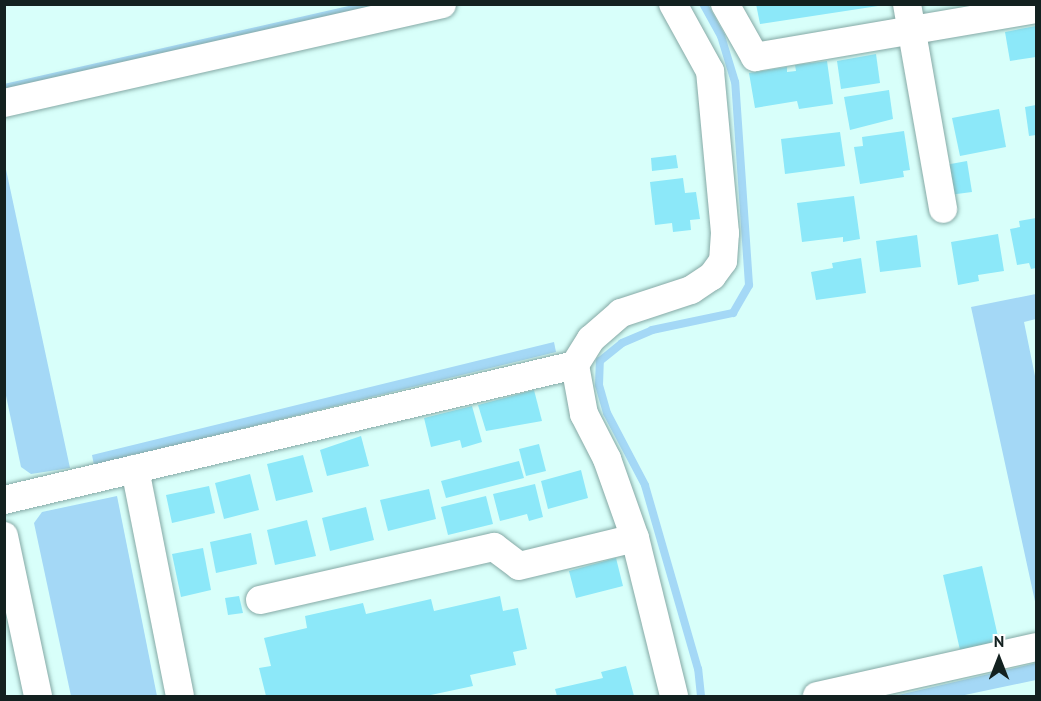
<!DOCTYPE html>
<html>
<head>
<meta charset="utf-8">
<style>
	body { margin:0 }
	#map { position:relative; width:1041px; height:701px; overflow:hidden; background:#d8fffa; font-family:"PT Sans",sans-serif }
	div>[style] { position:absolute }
	.water>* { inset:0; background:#a4d8f6 }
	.stream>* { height:8px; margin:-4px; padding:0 4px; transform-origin:4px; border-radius:4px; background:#a4d8f6 }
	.building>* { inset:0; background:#8ce8f9 }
	.roads { filter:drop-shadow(0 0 2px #85a9a5) drop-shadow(0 0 2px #85a9a5) }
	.minor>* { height:28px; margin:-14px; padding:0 14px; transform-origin:14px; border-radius:14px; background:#fff }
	span { translate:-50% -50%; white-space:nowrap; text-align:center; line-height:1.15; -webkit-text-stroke:4.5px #fff; paint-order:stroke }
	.frame { position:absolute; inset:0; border:6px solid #132120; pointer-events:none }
	.north { position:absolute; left:969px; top:629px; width:60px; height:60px; -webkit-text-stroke:4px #fff; paint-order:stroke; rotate:0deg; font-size:16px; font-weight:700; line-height:24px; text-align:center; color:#132120 }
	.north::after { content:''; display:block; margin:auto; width:21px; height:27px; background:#132120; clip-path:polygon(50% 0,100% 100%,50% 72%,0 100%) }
</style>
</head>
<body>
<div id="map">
	<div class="water">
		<div style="clip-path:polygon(353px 5px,391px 5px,5px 93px,4px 84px)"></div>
		<div style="clip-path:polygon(4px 160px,70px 468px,31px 474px,21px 467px,5px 391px)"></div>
		<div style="clip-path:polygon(1036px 294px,1036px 319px,1024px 322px,1036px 381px,1036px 606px,971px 307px)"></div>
		<div style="clip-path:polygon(554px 342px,556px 352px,94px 465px,92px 455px)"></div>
		<div style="clip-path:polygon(117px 496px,157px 696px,71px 696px,34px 523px,42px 512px)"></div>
		<div style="clip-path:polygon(1036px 663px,1036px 680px,960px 696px,894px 696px)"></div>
	</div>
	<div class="stream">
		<div style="left:701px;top:696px;width:27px;rotate:-96deg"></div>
		<div style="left:698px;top:669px;width:191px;rotate:-106.1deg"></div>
		<div style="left:645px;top:485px;width:81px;rotate:-117.8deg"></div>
		<div style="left:607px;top:413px;width:29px;rotate:-106deg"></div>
		<div style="left:599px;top:385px;width:24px;rotate:-88deg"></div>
		<div style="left:600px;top:361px;width:28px;rotate:-39deg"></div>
		<div style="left:622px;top:343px;width:33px;rotate:-23deg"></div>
		<div style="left:652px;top:330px;width:83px;rotate:-11.9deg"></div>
		<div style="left:733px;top:313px;width:32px;rotate:-60deg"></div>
		<div style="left:749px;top:285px;width:203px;rotate:-93.9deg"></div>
		<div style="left:735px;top:82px;width:48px;rotate:-106.9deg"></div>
		<div style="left:721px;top:36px;width:37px;rotate:-119deg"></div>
	</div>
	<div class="building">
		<div style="clip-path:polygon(756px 4px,878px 4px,878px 6px,760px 24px)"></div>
		<div style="clip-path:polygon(1036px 26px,1036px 57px,1010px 61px,1005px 32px)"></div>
		<div style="clip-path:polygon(876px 54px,880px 83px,841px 89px,837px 61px)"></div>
		<div style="clip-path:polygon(827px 61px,833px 104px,799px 109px,797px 101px,755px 108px,749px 73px,787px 67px,787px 72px,796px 71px,795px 65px)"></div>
		<div style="clip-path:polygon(889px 90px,893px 119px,850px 130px,844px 97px)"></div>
		<div style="clip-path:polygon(1036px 105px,1036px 135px,1029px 136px,1025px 107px)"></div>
		<div style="clip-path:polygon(999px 109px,1006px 147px,960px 156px,952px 118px)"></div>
		<div style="clip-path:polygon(904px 131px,910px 170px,903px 171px,904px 177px,860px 184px,854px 147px,863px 146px,862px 137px)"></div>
		<div style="clip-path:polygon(840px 132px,845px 166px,785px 174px,781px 139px)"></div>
		<div style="clip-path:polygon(676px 155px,678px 168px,652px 171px,651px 158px)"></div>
		<div style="clip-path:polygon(967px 161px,972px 192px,949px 195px,945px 165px)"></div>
		<div style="clip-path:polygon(683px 178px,685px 193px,696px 192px,700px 219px,690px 220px,691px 230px,673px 232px,672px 223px,655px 225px,650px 182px)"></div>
		<div style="clip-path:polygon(854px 196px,860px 239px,843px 242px,843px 237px,802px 242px,797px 203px)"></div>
		<div style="clip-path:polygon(1036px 218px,1036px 268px,1031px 269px,1029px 263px,1017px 265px,1010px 229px,1020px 227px,1019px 221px)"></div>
		<div style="clip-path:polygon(998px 234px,1004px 271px,978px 275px,979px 281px,958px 285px,951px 242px)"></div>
		<div style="clip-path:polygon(917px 235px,921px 267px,880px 272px,876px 241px)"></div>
		<div style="clip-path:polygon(861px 258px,866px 293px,816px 300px,811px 272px,833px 268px,832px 263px)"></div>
		<div style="clip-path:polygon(534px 390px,542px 421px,486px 431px,478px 405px)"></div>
		<div style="clip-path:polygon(472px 406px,482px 442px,462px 448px,460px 440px,431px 447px,424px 418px)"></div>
		<div style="clip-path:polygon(361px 436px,369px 466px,327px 476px,320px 450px)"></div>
		<div style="clip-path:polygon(539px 444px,546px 471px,526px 476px,519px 449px)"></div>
		<div style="clip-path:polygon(303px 455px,313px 492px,276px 501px,267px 464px)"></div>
		<div style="clip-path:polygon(519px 461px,524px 478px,446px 498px,441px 481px)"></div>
		<div style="clip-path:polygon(581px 470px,588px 498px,548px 509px,541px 481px)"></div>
		<div style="clip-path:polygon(250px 474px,259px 510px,224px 519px,215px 483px)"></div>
		<div style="clip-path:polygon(535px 484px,543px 517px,529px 521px,527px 514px,500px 521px,493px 494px)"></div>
		<div style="clip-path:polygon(209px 486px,215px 513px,172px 523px,166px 495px)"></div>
		<div style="clip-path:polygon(429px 489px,436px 519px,388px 531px,380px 500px)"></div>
		<div style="clip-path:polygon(486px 496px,493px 524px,448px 535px,441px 507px)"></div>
		<div style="clip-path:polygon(366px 507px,374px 540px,330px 551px,322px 518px)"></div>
		<div style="clip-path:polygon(307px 520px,316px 556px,275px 565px,267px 530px)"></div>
		<div style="clip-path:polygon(251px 533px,257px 564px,216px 573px,210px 542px)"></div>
		<div style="clip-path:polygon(203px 548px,211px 590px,181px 597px,172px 554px)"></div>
		<div style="clip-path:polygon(616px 558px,623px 586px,576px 598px,569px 571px)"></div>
		<div style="clip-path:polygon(982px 566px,999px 641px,960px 650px,943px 575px)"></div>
		<div style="clip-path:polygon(239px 596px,243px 613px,228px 615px,225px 598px)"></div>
		<div style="clip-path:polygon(500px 596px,503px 611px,518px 608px,527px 649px,513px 652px,516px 665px,470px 675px,473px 686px,426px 696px,266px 696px,259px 668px,271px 666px,264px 638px,307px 628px,305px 616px,363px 603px,366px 614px,431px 599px,434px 611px)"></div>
		<div style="clip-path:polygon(626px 666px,634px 696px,557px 696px,555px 689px,603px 678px,601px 672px)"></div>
	</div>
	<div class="roads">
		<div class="minor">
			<div style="left:673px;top:4px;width:77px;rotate:61.1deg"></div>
			<div style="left:710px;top:71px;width:163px;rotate:84.7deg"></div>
			<div style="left:725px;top:233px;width:28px;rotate:94deg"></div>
			<div style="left:723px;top:261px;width:19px;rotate:126deg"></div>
			<div style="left:712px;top:276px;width:25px;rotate:146deg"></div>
			<div style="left:691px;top:290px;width:74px;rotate:161.8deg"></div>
			<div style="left:621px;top:313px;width:40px;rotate:139deg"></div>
			<div style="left:591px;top:339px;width:31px;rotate:122deg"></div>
			<div style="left:575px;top:365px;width:50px;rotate:79.6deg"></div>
			<div style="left:584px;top:414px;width:51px;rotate:62.9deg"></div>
			<div style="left:607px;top:459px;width:84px;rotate:70.5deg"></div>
			<div style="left:635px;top:538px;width:163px;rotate:76.1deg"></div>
			<div style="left:725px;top:4px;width:61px;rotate:60.5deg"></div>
			<div style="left:755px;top:57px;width:285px;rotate:-9.7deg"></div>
			<div style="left:907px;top:4px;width:208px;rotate:80deg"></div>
			<div style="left:4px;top:103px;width:449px;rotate:-12.7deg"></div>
			<div style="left:135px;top:469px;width:231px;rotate:78.8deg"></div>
			<div style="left:4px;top:500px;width:587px;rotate:-13.3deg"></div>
			<div style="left:4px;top:536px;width:164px;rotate:78deg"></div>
			<div style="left:260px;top:600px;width:240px;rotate:-12.8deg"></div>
			<div style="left:494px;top:547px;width:31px;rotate:37deg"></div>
			<div style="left:519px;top:566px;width:119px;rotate:-13.6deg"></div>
			<div style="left:817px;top:696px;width:224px;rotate:-12.6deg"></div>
		</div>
	</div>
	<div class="frame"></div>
	<div class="north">N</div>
</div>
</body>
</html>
